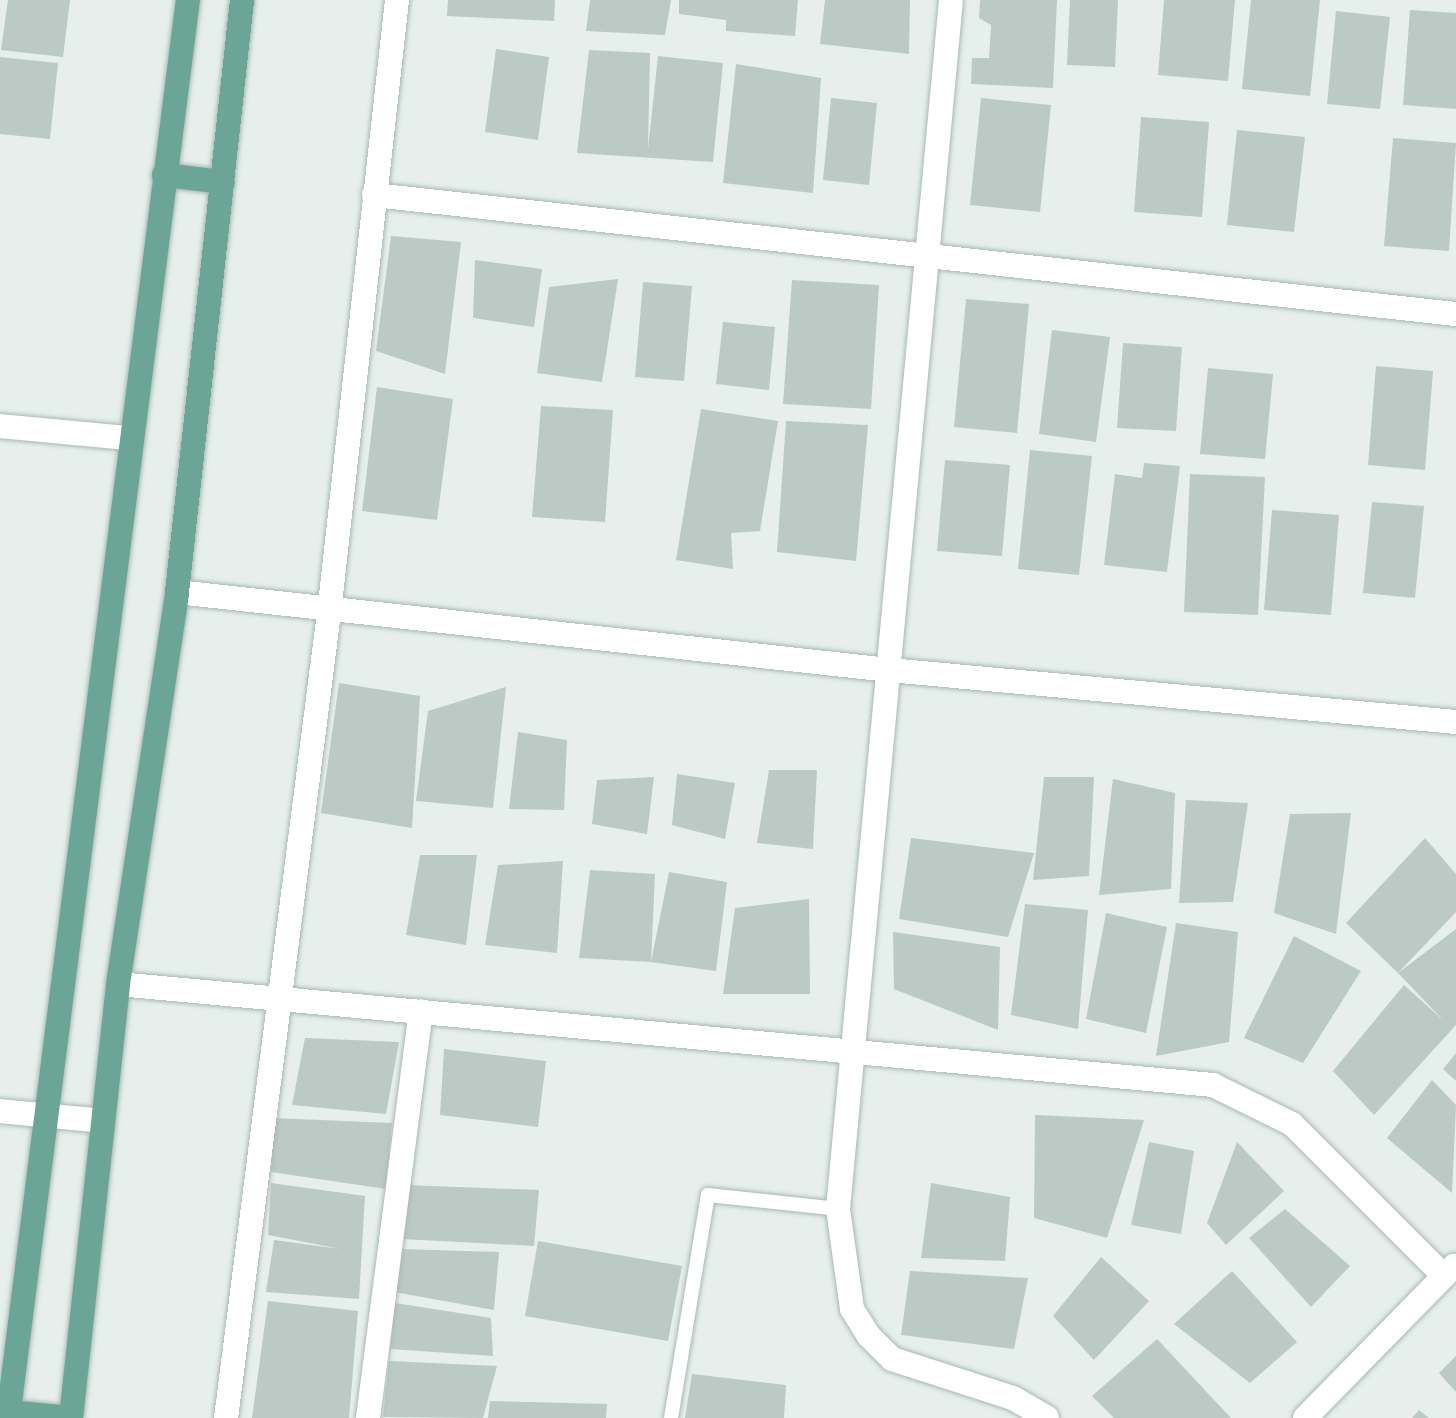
<!DOCTYPE html>
<html>
<head>
<meta charset="utf-8">
<style>
	body { margin:0 }
	#map { position:relative; width:1456px; height:1418px; overflow:hidden; background:#e6efeb; font-family:"DejaVu Sans",sans-serif }
	div>[style] { position:absolute }
	.building>* { inset:0; background:#bbcac4 }
	.roads { filter:drop-shadow(0 0 2px #a8b8b2) drop-shadow(0 0 2px #a8b8b2) }
	.lane>* { height:14px; margin:-7px; padding:0 7px; transform-origin:7px; border-radius:7px; background:#fff }
	.street>* { height:24px; margin:-12px; padding:0 12px; transform-origin:12px; border-radius:12px; background:#fff }
	.primary>* { height:24px; margin:-12px; padding:0 12px; transform-origin:12px; border-radius:12px; background:#6aa596 }
	span { translate:-50% -50%; white-space:nowrap; text-align:center; line-height:1.15; -webkit-text-stroke:8px #f7fbf9; paint-order:stroke }
</style>
</head>
<body>
<div id="map">
	<div class="building">
		<div style="clip-path:polygon(8px 0,70px 0,63px 57px,1px 50px)"></div>
		<div style="clip-path:polygon(448px 0,555px 0,554px 21px,447px 16px)"></div>
		<div style="clip-path:polygon(590px 0,671px 0,665px 35px,586px 31px)"></div>
		<div style="clip-path:polygon(679px 0,798px 0,795px 36px,726px 31px,726px 20px,679px 14px)"></div>
		<div style="clip-path:polygon(825px 0,910px 0,909px 54px,820px 44px)"></div>
		<div style="clip-path:polygon(980px 0,1057px 0,1053px 88px,971px 84px,972px 58px,989px 58px,991px 25px,979px 18px)"></div>
		<div style="clip-path:polygon(1070px 0,1118px 0,1115px 67px,1067px 65px)"></div>
		<div style="clip-path:polygon(1164px 0,1235px 0,1228px 81px,1158px 75px)"></div>
		<div style="clip-path:polygon(1251px 0,1320px 0,1310px 96px,1242px 89px)"></div>
		<div style="clip-path:polygon(1410px 10px,1456px 13px,1456px 109px,1403px 105px)"></div>
		<div style="clip-path:polygon(1336px 11px,1390px 17px,1380px 109px,1327px 104px)"></div>
		<div style="clip-path:polygon(496px 49px,549px 57px,538px 140px,485px 132px)"></div>
		<div style="clip-path:polygon(589px 50px,650px 53px,648px 149px,658px 56px,723px 63px,713px 162px,577px 153px)"></div>
		<div style="clip-path:polygon(0 57px,58px 63px,50px 139px,0 134px)"></div>
		<div style="clip-path:polygon(736px 64px,821px 78px,813px 193px,723px 183px)"></div>
		<div style="clip-path:polygon(831px 98px,877px 103px,869px 185px,823px 180px)"></div>
		<div style="clip-path:polygon(981px 98px,1051px 105px,1040px 212px,970px 205px)"></div>
		<div style="clip-path:polygon(1141px 117px,1209px 122px,1202px 217px,1134px 212px)"></div>
		<div style="clip-path:polygon(1237px 130px,1305px 137px,1294px 232px,1227px 225px)"></div>
		<div style="clip-path:polygon(1393px 138px,1456px 143px,1449px 251px,1384px 246px)"></div>
		<div style="clip-path:polygon(391px 236px,461px 242px,445px 374px,376px 351px)"></div>
		<div style="clip-path:polygon(475px 260px,542px 269px,534px 327px,473px 318px)"></div>
		<div style="clip-path:polygon(618px 279px,602px 382px,537px 373px,549px 287px)"></div>
		<div style="clip-path:polygon(792px 280px,879px 285px,871px 409px,783px 404px)"></div>
		<div style="clip-path:polygon(643px 282px,692px 286px,684px 381px,635px 377px)"></div>
		<div style="clip-path:polygon(966px 299px,1029px 304px,1017px 433px,954px 427px)"></div>
		<div style="clip-path:polygon(723px 322px,775px 327px,769px 390px,716px 384px)"></div>
		<div style="clip-path:polygon(1052px 330px,1110px 337px,1096px 442px,1039px 434px)"></div>
		<div style="clip-path:polygon(1123px 343px,1182px 347px,1176px 431px,1117px 428px)"></div>
		<div style="clip-path:polygon(1376px 366px,1433px 371px,1425px 470px,1368px 465px)"></div>
		<div style="clip-path:polygon(1208px 368px,1273px 374px,1265px 459px,1200px 454px)"></div>
		<div style="clip-path:polygon(377px 387px,453px 399px,437px 520px,362px 511px)"></div>
		<div style="clip-path:polygon(541px 406px,613px 410px,605px 522px,532px 517px)"></div>
		<div style="clip-path:polygon(701px 409px,778px 421px,760px 531px,731px 533px,733px 569px,676px 560px)"></div>
		<div style="clip-path:polygon(786px 421px,868px 425px,856px 561px,777px 552px)"></div>
		<div style="clip-path:polygon(1030px 450px,1092px 456px,1079px 575px,1018px 569px)"></div>
		<div style="clip-path:polygon(945px 460px,1010px 465px,1002px 556px,937px 551px)"></div>
		<div style="clip-path:polygon(1144px 463px,1180px 466px,1167px 572px,1104px 565px,1115px 474px,1142px 478px)"></div>
		<div style="clip-path:polygon(1190px 474px,1265px 477px,1258px 615px,1184px 612px)"></div>
		<div style="clip-path:polygon(1372px 502px,1424px 506px,1415px 598px,1363px 593px)"></div>
		<div style="clip-path:polygon(1272px 510px,1339px 515px,1331px 615px,1264px 610px)"></div>
		<div style="clip-path:polygon(339px 683px,420px 696px,412px 828px,321px 813px)"></div>
		<div style="clip-path:polygon(506px 687px,493px 808px,416px 801px,428px 711px)"></div>
		<div style="clip-path:polygon(518px 732px,567px 740px,564px 810px,509px 809px)"></div>
		<div style="clip-path:polygon(769px 770px,817px 770px,813px 849px,757px 843px)"></div>
		<div style="clip-path:polygon(677px 774px,735px 783px,725px 839px,672px 825px)"></div>
		<div style="clip-path:polygon(654px 777px,647px 834px,592px 824px,597px 780px)"></div>
		<div style="clip-path:polygon(1044px 777px,1094px 777px,1089px 876px,1033px 880px)"></div>
		<div style="clip-path:polygon(1113px 779px,1175px 793px,1171px 889px,1099px 895px)"></div>
		<div style="clip-path:polygon(1186px 800px,1248px 803px,1233px 902px,1179px 903px)"></div>
		<div style="clip-path:polygon(1351px 813px,1336px 934px,1274px 913px,1290px 814px)"></div>
		<div style="clip-path:polygon(911px 838px,1034px 853px,1008px 937px,899px 919px)"></div>
		<div style="clip-path:polygon(1425px 838px,1456px 874px,1456px 912px,1398px 973px,1346px 923px)"></div>
		<div style="clip-path:polygon(420px 855px,477px 855px,466px 945px,406px 935px)"></div>
		<div style="clip-path:polygon(563px 861px,557px 953px,485px 945px,498px 865px)"></div>
		<div style="clip-path:polygon(590px 870px,655px 874px,651px 962px,579px 958px)"></div>
		<div style="clip-path:polygon(669px 872px,727px 882px,716px 971px,651px 962px)"></div>
		<div style="clip-path:polygon(809px 899px,810px 994px,723px 994px,735px 908px)"></div>
		<div style="clip-path:polygon(1025px 904px,1088px 910px,1078px 1029px,1011px 1015px)"></div>
		<div style="clip-path:polygon(1106px 913px,1167px 927px,1146px 1033px,1086px 1019px)"></div>
		<div style="clip-path:polygon(1176px 923px,1238px 932px,1229px 1042px,1156px 1056px)"></div>
		<div style="clip-path:polygon(1456px 929px,1456px 1025px,1374px 1115px,1333px 1071px,1404px 985px,1444px 1021px,1398px 973px)"></div>
		<div style="clip-path:polygon(893px 932px,1000px 947px,998px 1030px,894px 989px)"></div>
		<div style="clip-path:polygon(1294px 936px,1361px 971px,1303px 1063px,1244px 1038px)"></div>
		<div style="clip-path:polygon(305px 1038px,399px 1042px,386px 1114px,292px 1105px)"></div>
		<div style="clip-path:polygon(444px 1049px,546px 1061px,538px 1127px,440px 1115px)"></div>
		<div style="clip-path:polygon(1456px 1053px,1456px 1081px,1443px 1069px)"></div>
		<div style="clip-path:polygon(1432px 1080px,1456px 1105px,1452px 1193px,1387px 1138px)"></div>
		<div style="clip-path:polygon(1035px 1115px,1144px 1120px,1107px 1238px,1034px 1218px)"></div>
		<div style="clip-path:polygon(273px 1118px,392px 1123px,386px 1189px,271px 1172px)"></div>
		<div style="clip-path:polygon(1149px 1142px,1194px 1151px,1181px 1234px,1131px 1225px)"></div>
		<div style="clip-path:polygon(1237px 1142px,1284px 1191px,1226px 1245px,1207px 1223px)"></div>
		<div style="clip-path:polygon(271px 1183px,365px 1196px,359px 1299px,266px 1292px,274px 1240px,341px 1249px,268px 1235px)"></div>
		<div style="clip-path:polygon(931px 1183px,1010px 1197px,1005px 1261px,921px 1258px)"></div>
		<div style="clip-path:polygon(406px 1185px,539px 1190px,534px 1246px,402px 1239px)"></div>
		<div style="clip-path:polygon(1285px 1209px,1350px 1266px,1311px 1307px,1249px 1238px)"></div>
		<div style="clip-path:polygon(538px 1241px,682px 1266px,668px 1341px,525px 1316px)"></div>
		<div style="clip-path:polygon(400px 1249px,499px 1252px,494px 1310px,394px 1292px)"></div>
		<div style="clip-path:polygon(1101px 1257px,1149px 1301px,1094px 1360px,1053px 1316px)"></div>
		<div style="clip-path:polygon(910px 1271px,1028px 1278px,1014px 1349px,901px 1335px)"></div>
		<div style="clip-path:polygon(1232px 1271px,1297px 1342px,1250px 1383px,1174px 1324px)"></div>
		<div style="clip-path:polygon(268px 1301px,358px 1311px,349px 1418px,252px 1418px)"></div>
		<div style="clip-path:polygon(395px 1303px,491px 1318px,493px 1356px,390px 1349px)"></div>
		<div style="clip-path:polygon(1157px 1339px,1231px 1418px,1114px 1418px,1092px 1396px)"></div>
		<div style="clip-path:polygon(1456px 1356px,1456px 1392px,1439px 1373px)"></div>
		<div style="clip-path:polygon(389px 1361px,497px 1366px,483px 1418px,383px 1417px)"></div>
		<div style="clip-path:polygon(692px 1374px,786px 1385px,784px 1418px,685px 1418px)"></div>
		<div style="clip-path:polygon(490px 1401px,607px 1404px,606px 1418px,488px 1418px)"></div>
		<div style="clip-path:polygon(1419px 1410px,1429px 1418px,1412px 1418px)"></div>
	</div>
	<div class="roads">
		<div class="lane">
			<div style="left:671px;top:1418px;width:226px;rotate:-80.6deg"></div>
			<div style="left:708px;top:1195px;width:131px;rotate:6.1deg"></div>
		</div>
		<div class="street">
			<div style="left:951px;top:0;width:1214px;rotate:95.34deg"></div>
			<div style="left:838px;top:1209px;width:101px;rotate:82deg"></div>
			<div style="left:852px;top:1309px;width:31px;rotate:58deg"></div>
			<div style="left:868px;top:1335px;width:34px;rotate:45deg"></div>
			<div style="left:892px;top:1359px;width:127px;rotate:17.9deg"></div>
			<div style="left:1013px;top:1398px;width:39px;rotate:30deg"></div>
			<div style="left:374px;top:195px;width:1089px;rotate:6.28deg"></div>
			<div style="left:0;top:426px;width:129px;rotate:5.4deg"></div>
			<div style="left:177px;top:592px;width:716px;rotate:6.25deg"></div>
			<div style="left:889px;top:670px;width:569px;rotate:5.24deg"></div>
			<div style="left:118px;top:984px;width:1100px;rotate:5.27deg"></div>
			<div style="left:1213px;top:1085px;width:88px;rotate:26.3deg"></div>
			<div style="left:1292px;top:1124px;width:215px;rotate:45deg"></div>
			<div style="left:0;top:1111px;width:103px;rotate:5.5deg"></div>
			<div style="left:226px;top:1418px;width:812px;rotate:-82.71deg"></div>
			<div style="left:329px;top:613px;width:617px;rotate:-83.67deg"></div>
			<div style="left:368px;top:1418px;width:410px;rotate:-82.6deg"></div>
			<div style="left:1305px;top:1418px;width:213px;rotate:-45.6deg"></div>
		</div>
		<div class="primary">
			<div style="left:164px;top:175px;width:59px;rotate:6.8deg"></div>
			<div style="left:8px;top:1412px;width:63px;rotate:5.4deg"></div>
			<div style="left:8px;top:1418px;width:1429px;rotate:-82.77deg"></div>
			<div style="left:71px;top:1418px;width:437px;rotate:-83.8deg"></div>
			<div style="left:118px;top:984px;width:396px;rotate:-81.4deg"></div>
			<div style="left:177px;top:592px;width:596px;rotate:-83.73deg"></div>
		</div>
	</div>
</div>
</body>
</html>
